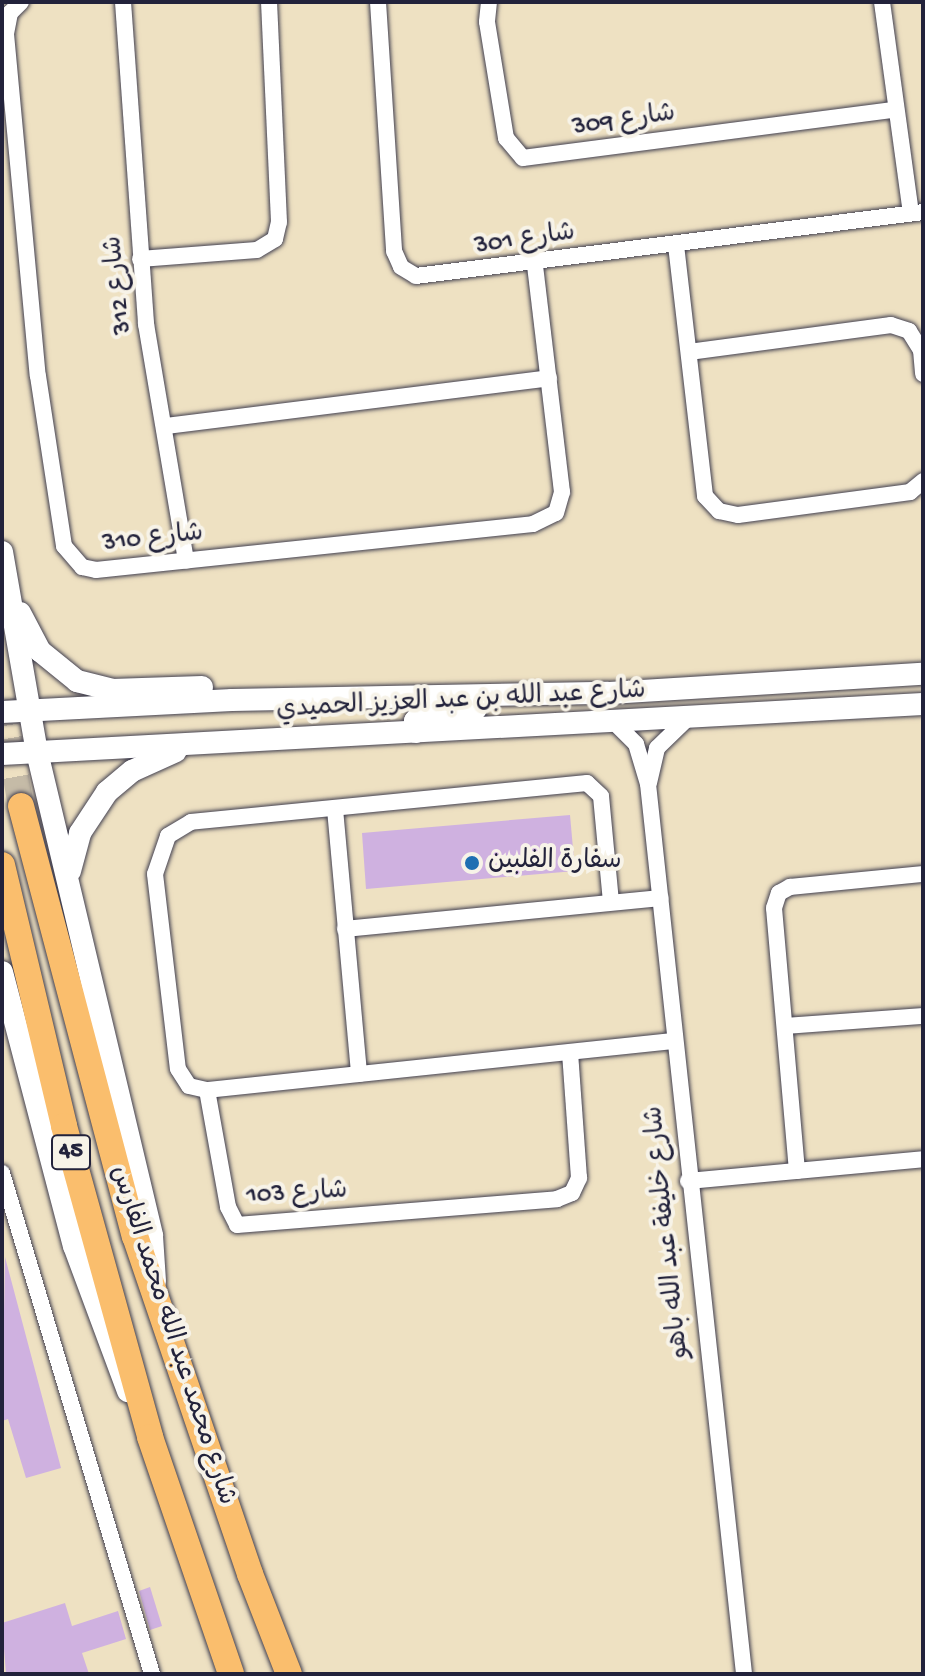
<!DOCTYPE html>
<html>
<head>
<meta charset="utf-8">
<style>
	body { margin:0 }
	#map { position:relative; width:925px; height:1676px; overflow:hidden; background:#eee1c2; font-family:"Gochi Hand","Playpen Sans Arabic",sans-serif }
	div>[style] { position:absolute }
	.building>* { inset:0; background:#cfb1e0 }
	.primary-tunnel>* { height:26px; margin-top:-13px; transform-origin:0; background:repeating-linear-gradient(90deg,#c5bba7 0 26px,transparent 0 39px) }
	.roads { filter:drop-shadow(0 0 2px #413f4f) drop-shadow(0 0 2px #413f4f) }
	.minor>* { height:16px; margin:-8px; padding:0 8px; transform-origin:8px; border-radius:8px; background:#fff }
	.tertiary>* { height:22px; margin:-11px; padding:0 11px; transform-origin:11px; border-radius:11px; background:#fff }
	.primary>* { height:26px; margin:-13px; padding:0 13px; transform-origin:13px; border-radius:13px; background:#fabe6d }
	.dots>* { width:22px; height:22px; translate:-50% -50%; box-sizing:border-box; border:4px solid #f7f3e8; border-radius:50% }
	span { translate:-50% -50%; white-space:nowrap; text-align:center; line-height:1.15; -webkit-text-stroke:8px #f7f3e8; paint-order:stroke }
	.shield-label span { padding:2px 6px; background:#f7f3e8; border:2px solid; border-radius:6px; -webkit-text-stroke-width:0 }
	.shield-label { font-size:24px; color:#22223b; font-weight:700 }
	.street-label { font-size:26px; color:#22223b }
	.poi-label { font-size:26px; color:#22223b }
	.left { translate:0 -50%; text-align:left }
	.frame { position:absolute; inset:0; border:4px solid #22223b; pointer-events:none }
</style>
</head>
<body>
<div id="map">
	<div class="building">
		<div style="clip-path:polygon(570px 815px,575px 871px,366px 889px,362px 833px)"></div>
		<div style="clip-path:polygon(5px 1257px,61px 1468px,26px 1478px,8px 1419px,2px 1421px)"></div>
		<div style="clip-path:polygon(150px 1587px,162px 1626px,150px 1630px,139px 1591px)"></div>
		<div style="clip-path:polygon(65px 1603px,72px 1626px,118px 1611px,126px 1639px,82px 1653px,89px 1674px,6px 1674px,2px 1623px)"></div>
	</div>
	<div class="primary-tunnel">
		<div style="left:2px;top:700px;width:108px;rotate:79.8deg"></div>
	</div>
	<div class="roads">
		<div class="minor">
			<div style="left:21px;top:2px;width:16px;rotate:135deg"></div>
			<div style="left:10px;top:13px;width:21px;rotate:101deg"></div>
			<div style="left:6px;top:34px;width:343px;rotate:84.7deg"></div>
			<div style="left:38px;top:376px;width:172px;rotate:81.3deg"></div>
			<div style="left:64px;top:546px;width:28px;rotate:49deg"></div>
			<div style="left:82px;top:567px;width:14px;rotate:12deg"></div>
			<div style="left:96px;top:570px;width:439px;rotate:-6deg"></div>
			<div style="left:533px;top:524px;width:25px;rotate:-26deg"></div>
			<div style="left:556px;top:513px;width:22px;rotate:-74deg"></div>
			<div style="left:562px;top:492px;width:230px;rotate:-96.8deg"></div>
			<div style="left:123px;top:2px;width:323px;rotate:85.9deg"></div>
			<div style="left:146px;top:324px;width:240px;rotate:80.4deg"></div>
			<div style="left:378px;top:2px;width:250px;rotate:86.3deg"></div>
			<div style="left:394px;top:251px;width:17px;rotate:66deg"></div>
			<div style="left:401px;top:267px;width:17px;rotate:31deg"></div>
			<div style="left:416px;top:276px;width:511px;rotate:-7.19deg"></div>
			<div style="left:489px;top:2px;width:20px;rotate:96deg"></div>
			<div style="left:487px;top:22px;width:118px;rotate:80.7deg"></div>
			<div style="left:506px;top:138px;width:26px;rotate:50deg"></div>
			<div style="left:523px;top:158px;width:375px;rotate:-7.4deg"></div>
			<div style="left:882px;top:2px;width:213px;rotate:82.2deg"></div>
			<div style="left:676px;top:245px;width:253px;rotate:83.4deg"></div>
			<div style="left:705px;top:496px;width:21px;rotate:47deg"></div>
			<div style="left:719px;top:511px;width:19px;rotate:12deg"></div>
			<div style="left:738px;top:515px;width:174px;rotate:-7.6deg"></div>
			<div style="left:910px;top:492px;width:17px;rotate:-40deg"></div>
			<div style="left:140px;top:259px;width:117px;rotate:-4.4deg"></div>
			<div style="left:257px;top:250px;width:21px;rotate:-31deg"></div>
			<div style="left:275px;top:239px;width:17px;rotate:-77deg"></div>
			<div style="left:279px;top:222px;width:220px;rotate:-92.6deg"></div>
			<div style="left:689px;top:352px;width:204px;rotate:-7.6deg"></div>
			<div style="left:891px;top:325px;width:19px;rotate:18deg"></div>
			<div style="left:909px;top:331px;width:22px;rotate:58deg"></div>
			<div style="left:921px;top:350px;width:24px;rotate:85deg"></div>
			<div style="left:166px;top:426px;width:386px;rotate:-7.1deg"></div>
			<div style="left:615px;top:723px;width:30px;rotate:45deg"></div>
			<div style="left:636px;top:744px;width:42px;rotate:73.3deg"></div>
			<div style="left:648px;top:784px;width:895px;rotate:83.84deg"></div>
			<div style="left:649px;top:783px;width:36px;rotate:-77deg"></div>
			<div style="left:657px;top:748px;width:42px;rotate:-44deg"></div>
			<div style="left:335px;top:809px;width:266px;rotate:84.8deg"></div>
			<div style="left:611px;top:902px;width:106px;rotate:-95.4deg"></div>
			<div style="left:601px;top:796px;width:19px;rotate:-137deg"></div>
			<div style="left:587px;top:783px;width:398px;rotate:174.4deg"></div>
			<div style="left:191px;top:822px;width:27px;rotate:149deg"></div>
			<div style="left:168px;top:836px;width:40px;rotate:108.9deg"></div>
			<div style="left:155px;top:874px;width:196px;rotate:83.3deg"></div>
			<div style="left:178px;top:1069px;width:20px;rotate:57deg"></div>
			<div style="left:189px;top:1086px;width:18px;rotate:13deg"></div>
			<div style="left:207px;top:1090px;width:470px;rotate:-6deg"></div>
			<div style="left:345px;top:929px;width:317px;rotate:-5.6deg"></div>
			<div style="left:786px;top:1026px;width:137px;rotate:-4.2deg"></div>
			<div style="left:207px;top:1090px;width:119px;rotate:79.8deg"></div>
			<div style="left:228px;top:1207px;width:20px;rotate:63deg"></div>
			<div style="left:237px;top:1225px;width:321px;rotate:-4.6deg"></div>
			<div style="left:557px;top:1199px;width:16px;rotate:-22deg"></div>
			<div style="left:572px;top:1193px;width:17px;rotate:-65deg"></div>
			<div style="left:579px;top:1178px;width:125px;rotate:-94.1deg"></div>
			<div style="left:797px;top:1171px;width:264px;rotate:-95deg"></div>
			<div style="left:774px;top:908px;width:16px;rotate:-72deg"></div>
			<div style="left:779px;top:893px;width:13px;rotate:-29deg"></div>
			<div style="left:790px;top:887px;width:134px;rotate:-5.6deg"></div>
			<div style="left:2px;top:1173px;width:523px;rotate:73.33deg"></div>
			<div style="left:688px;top:1181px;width:236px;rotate:-5.3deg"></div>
		</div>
		<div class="tertiary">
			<div style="left:2px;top:552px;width:203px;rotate:80.1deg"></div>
			<div style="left:37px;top:752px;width:497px;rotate:76.6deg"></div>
			<div style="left:152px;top:1236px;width:45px;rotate:86.2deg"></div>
			<div style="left:20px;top:613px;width:43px;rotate:62.2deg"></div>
			<div style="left:40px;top:651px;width:48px;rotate:39deg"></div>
			<div style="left:77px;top:681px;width:36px;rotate:14deg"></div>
			<div style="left:112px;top:690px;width:90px;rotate:-1.9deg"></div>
			<div style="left:2px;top:712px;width:230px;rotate:-3deg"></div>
			<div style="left:232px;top:700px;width:376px;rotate:-1.1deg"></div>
			<div style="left:608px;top:693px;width:316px;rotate:-3.5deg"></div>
			<div style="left:416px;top:732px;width:11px;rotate:-95deg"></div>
			<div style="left:415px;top:721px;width:9px;rotate:-49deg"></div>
			<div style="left:421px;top:714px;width:55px;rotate:-5.2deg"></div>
			<div style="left:2px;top:754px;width:922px;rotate:-3.11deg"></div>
			<div style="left:70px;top:871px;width:39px;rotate:-75deg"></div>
			<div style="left:80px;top:833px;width:49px;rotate:-56.6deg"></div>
			<div style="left:107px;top:792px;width:33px;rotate:-40deg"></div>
			<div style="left:132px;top:771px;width:48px;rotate:-24.4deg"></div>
			<div style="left:2px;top:972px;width:283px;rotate:75.3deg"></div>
			<div style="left:74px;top:1246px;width:155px;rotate:69.6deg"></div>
		</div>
		<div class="primary">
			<div style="left:21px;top:806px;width:445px;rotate:75.2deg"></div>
			<div style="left:135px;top:1236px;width:357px;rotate:71.2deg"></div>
			<div style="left:250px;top:1574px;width:107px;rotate:68.7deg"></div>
			<div style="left:2px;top:865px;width:268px;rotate:76.6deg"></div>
			<div style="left:64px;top:1126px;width:323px;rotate:74.5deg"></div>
			<div style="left:150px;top:1437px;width:250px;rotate:71.1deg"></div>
		</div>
	</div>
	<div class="dots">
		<div style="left:472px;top:863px;background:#1f6fb2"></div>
	</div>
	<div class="shield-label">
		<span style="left:71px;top:1152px">45</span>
	</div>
	<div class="street-label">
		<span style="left:624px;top:122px;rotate:-8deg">شارع 309</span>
		<span style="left:525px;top:241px;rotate:-8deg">شارع 301</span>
		<span style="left:120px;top:285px;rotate:-96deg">شارع 312</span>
		<span style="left:153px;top:540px;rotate:-6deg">شارع 310</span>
		<span style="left:461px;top:702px;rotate:-3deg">شارع عبد الله بن عبد العزيز الحميدي</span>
		<span style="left:297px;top:1195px;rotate:-3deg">شارع 103</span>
		<span style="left:669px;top:1232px;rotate:-96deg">شارع خليفة عبد الله باهو</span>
		<span style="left:171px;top:1336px;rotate:72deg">شارع محمد عبد الله محمد الفارس</span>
	</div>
	<div class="poi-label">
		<span class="left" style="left:488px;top:863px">سفارة الفلبين</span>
	</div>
	<div class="frame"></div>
</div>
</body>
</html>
